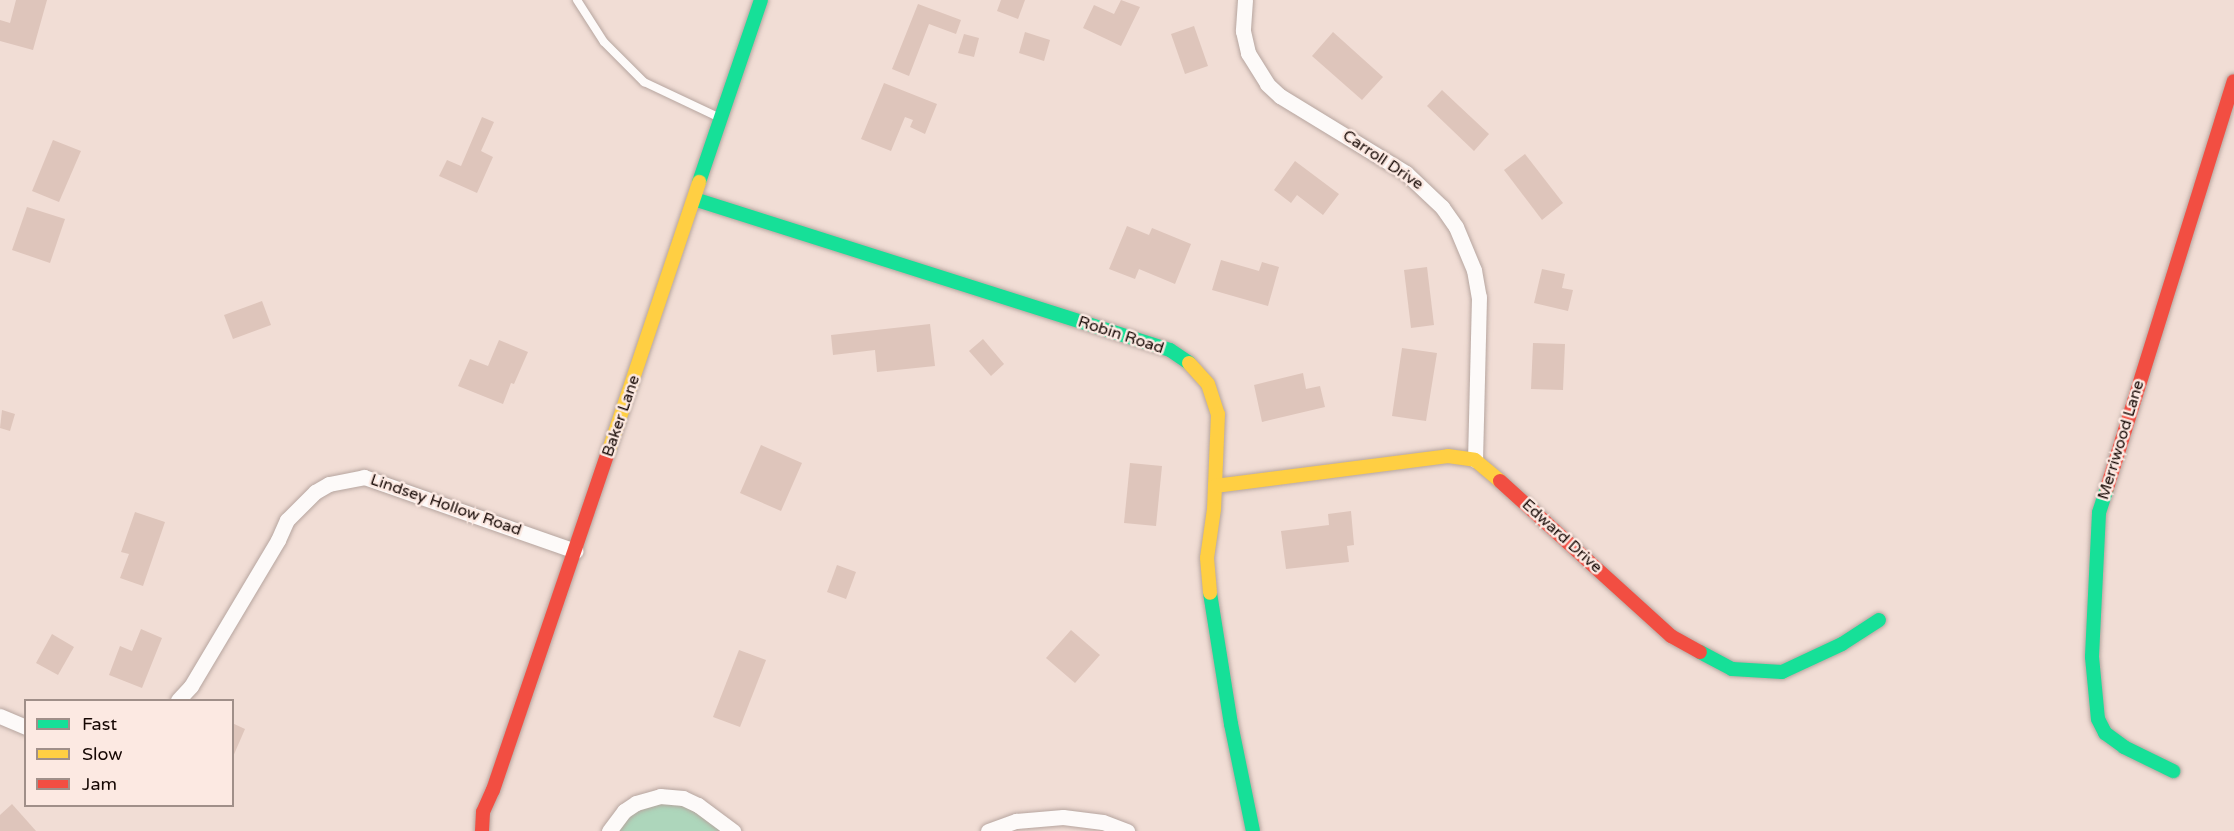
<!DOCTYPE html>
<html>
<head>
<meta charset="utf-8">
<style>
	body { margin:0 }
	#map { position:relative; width:2234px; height:831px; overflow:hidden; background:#f1ddd5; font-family:"Varela Round",sans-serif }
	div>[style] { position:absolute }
	.green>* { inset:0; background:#add6bb }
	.building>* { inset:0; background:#dec5bb }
	.roads { filter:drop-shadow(0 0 2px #b6a59f) drop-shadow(0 0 2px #b6a59f) }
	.lane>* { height:8px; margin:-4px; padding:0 4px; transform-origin:4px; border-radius:4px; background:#fdfaf9 }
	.street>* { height:15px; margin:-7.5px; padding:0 7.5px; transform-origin:7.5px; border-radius:7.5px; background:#fdfaf9 }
	.fast>* { height:14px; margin:-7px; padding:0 7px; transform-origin:7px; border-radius:7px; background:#16e098 }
	.slow>* { height:14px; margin:-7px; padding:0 7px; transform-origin:7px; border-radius:7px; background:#ffcf43 }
	.jam>* { height:14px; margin:-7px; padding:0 7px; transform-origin:7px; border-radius:7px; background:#f24e42 }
	span { translate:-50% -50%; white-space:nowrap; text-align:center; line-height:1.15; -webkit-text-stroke:5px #fce9e2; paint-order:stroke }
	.street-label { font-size:16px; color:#150703 }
	.legend { position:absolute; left:24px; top:699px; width:210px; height:108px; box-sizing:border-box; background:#fce9e2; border:2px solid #a08f89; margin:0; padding:8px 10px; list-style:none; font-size:18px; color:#150703 }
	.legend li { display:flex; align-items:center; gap:12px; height:30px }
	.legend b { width:30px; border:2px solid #a08f89 }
</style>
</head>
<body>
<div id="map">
	<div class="green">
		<div style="clip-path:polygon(636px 803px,698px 805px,733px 831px,614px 831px)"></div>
	</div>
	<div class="building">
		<div style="clip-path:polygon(16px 0,47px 0,33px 50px,0 41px,0 20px,10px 23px)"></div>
		<div style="clip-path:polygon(1001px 0,1025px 0,1018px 19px,997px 11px)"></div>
		<div style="clip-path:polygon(1121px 0,1140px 7px,1121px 46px,1083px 28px,1094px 5px,1114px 14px)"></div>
		<div style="clip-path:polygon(918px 4px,961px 20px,956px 34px,929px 24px,909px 76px,892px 69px)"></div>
		<div style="clip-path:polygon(1194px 26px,1208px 66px,1185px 74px,1171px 34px)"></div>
		<div style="clip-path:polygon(1025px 32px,1050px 40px,1044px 61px,1019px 53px)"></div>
		<div style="clip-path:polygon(1333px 32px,1383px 77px,1362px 100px,1312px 56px)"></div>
		<div style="clip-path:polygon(964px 34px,979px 38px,974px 57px,958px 53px)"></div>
		<div style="clip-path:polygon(884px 83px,937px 104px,925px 134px,910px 127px,913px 120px,905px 117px,891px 151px,861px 139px)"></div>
		<div style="clip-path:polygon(1442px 90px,1489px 134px,1474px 151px,1427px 106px)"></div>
		<div style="clip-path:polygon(482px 117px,494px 122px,481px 151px,493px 157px,477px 193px,439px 176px,447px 160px,461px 166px)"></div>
		<div style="clip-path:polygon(53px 140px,81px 151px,59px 202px,32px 191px)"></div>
		<div style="clip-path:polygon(1525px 154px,1563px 203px,1542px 220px,1504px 170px)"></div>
		<div style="clip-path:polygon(1295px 161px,1339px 194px,1323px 215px,1297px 195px,1291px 203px,1274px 190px)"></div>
		<div style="clip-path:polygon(27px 207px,65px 219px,50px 263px,12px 250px)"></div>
		<div style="clip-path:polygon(1127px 226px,1149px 235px,1152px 228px,1191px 244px,1175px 284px,1139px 269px,1135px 279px,1109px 269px)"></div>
		<div style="clip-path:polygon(1221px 260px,1259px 271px,1262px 262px,1279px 267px,1268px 306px,1212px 290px)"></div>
		<div style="clip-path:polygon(1427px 267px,1434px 325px,1411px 328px,1404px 270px)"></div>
		<div style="clip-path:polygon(1542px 269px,1565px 274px,1562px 288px,1573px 290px,1568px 311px,1534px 303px)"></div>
		<div style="clip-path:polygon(262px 301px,271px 325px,233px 339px,224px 315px)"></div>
		<div style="clip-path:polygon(930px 324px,935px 366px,877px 372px,875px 350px,833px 355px,831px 335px)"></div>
		<div style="clip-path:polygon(983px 339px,1004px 364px,991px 376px,969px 351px)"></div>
		<div style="clip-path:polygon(499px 340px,528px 352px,514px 384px,511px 383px,503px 404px,458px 386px,470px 359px,488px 366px)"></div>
		<div style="clip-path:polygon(1533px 343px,1565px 344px,1563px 390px,1531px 389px)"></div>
		<div style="clip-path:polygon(1402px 348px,1437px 353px,1426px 421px,1392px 416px)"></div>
		<div style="clip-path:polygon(1303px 373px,1306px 389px,1320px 386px,1325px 407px,1262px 422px,1254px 385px)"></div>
		<div style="clip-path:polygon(2px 410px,15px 414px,10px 431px,0 428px)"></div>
		<div style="clip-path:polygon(761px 445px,802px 463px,781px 511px,740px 493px)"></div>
		<div style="clip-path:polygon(1130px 463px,1162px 466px,1156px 526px,1124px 523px)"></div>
		<div style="clip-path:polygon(1351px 511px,1354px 545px,1347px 546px,1349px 562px,1286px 569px,1281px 531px,1329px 525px,1328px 514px)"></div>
		<div style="clip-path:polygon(135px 512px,165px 522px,143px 586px,120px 578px,129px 554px,121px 552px)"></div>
		<div style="clip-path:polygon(837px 565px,856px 572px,846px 599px,827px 592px)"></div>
		<div style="clip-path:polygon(141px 629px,162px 638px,142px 688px,109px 675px,120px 646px,132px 651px)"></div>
		<div style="clip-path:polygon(1071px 630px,1100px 655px,1075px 683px,1046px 658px)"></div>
		<div style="clip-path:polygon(52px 634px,74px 647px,58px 675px,36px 663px)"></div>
		<div style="clip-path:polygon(739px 650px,766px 660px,740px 727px,713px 717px)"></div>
		<div style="clip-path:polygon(232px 723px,245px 729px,232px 759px)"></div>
		<div style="clip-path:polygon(12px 804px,36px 831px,0 831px,0 815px)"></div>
	</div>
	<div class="roads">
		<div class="lane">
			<div style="left:577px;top:0;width:50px;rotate:57.3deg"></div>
			<div style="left:604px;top:42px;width:57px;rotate:45deg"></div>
			<div style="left:644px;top:82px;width:84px;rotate:25.3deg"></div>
		</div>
		<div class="street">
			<div style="left:1245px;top:0;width:31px;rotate:94deg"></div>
			<div style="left:1243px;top:31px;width:23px;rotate:77deg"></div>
			<div style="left:1248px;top:53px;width:36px;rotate:58deg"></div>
			<div style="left:1267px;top:84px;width:18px;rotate:43deg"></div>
			<div style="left:1280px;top:96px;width:148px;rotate:31.4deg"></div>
			<div style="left:1406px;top:173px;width:50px;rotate:43.4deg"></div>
			<div style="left:1442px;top:207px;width:24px;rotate:55deg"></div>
			<div style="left:1456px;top:227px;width:47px;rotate:67.3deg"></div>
			<div style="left:1474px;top:270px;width:27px;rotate:80deg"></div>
			<div style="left:1479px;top:297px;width:163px;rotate:91.4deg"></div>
			<div style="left:178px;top:700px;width:19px;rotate:-47deg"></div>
			<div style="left:191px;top:686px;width:170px;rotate:-59.2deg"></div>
			<div style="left:278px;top:540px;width:22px;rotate:-66deg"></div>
			<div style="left:287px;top:520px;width:40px;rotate:-45deg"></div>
			<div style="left:315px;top:492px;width:16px;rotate:-30deg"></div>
			<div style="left:329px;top:484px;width:36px;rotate:-11deg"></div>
			<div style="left:364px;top:477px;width:224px;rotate:19.3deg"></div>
			<div style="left:0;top:716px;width:28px;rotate:23deg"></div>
			<div style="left:609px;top:831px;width:25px;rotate:-53deg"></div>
			<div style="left:624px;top:811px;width:14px;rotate:-34deg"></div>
			<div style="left:636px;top:803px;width:25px;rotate:-16deg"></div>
			<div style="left:660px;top:796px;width:23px;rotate:5deg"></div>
			<div style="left:683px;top:798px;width:17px;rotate:25deg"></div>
			<div style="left:698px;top:805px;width:44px;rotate:36.6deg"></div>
			<div style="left:988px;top:831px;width:30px;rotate:-20deg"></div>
			<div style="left:1016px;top:821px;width:47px;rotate:-4.9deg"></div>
			<div style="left:1063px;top:817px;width:40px;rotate:7.1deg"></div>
			<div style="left:1103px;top:822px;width:26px;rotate:21deg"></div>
		</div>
		<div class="fast">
			<div style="left:699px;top:182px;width:192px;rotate:-71.2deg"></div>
			<div style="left:694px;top:199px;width:499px;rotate:17.6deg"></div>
			<div style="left:1170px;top:350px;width:23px;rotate:34deg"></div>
			<div style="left:2107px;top:488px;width:26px;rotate:108deg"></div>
			<div style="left:2099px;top:513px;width:144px;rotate:92.8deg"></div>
			<div style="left:2092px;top:657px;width:62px;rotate:84.5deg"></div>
			<div style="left:2098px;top:719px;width:16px;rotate:63deg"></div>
			<div style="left:2105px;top:733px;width:24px;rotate:36deg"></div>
			<div style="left:2124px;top:747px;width:55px;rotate:26.1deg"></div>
			<div style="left:1210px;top:593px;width:133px;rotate:80.9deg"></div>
			<div style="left:1231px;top:724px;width:109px;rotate:78.4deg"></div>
			<div style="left:1700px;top:652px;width:36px;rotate:28deg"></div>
			<div style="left:1732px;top:669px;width:50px;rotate:3.4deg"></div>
			<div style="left:1782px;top:672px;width:66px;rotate:-25deg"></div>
			<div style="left:1842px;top:644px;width:44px;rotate:-33deg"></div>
		</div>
		<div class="slow">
			<div style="left:1189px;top:363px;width:28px;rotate:48deg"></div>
			<div style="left:1208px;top:384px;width:32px;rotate:72deg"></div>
			<div style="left:1218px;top:414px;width:95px;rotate:92.4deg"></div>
			<div style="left:1214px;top:509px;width:49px;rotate:98.1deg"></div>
			<div style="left:1207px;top:558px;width:35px;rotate:85deg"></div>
			<div style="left:609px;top:450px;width:283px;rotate:-71.4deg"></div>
			<div style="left:1215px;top:486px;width:235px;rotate:-7.3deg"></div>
			<div style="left:1448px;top:456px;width:27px;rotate:8deg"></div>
			<div style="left:1475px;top:460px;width:33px;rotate:40deg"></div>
		</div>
		<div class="jam">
			<div style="left:1500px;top:481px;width:231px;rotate:42.2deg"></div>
			<div style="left:1671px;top:636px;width:33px;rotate:29deg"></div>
			<div style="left:2107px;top:488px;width:426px;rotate:-72.7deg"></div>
			<div style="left:482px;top:831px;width:19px;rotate:-87deg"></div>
			<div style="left:483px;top:812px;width:24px;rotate:-66deg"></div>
			<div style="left:493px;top:790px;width:359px;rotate:-71.2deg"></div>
		</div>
	</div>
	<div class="street-label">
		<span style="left:1383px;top:160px;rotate:34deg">Carroll Drive</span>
		<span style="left:1121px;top:335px;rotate:18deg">Robin Road</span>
		<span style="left:621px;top:416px;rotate:-71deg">Baker Lane</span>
		<span style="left:2121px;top:440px;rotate:-73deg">Merriwood Lane</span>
		<span style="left:446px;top:505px;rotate:19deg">Lindsey Hollow Road</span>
		<span style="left:1562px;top:536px;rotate:42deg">Edward Drive</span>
	</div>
	<ul class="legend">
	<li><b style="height:8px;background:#16e098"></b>Fast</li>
	<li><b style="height:8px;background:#ffcf43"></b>Slow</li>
	<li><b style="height:8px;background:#f24e42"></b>Jam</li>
	</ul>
</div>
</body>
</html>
